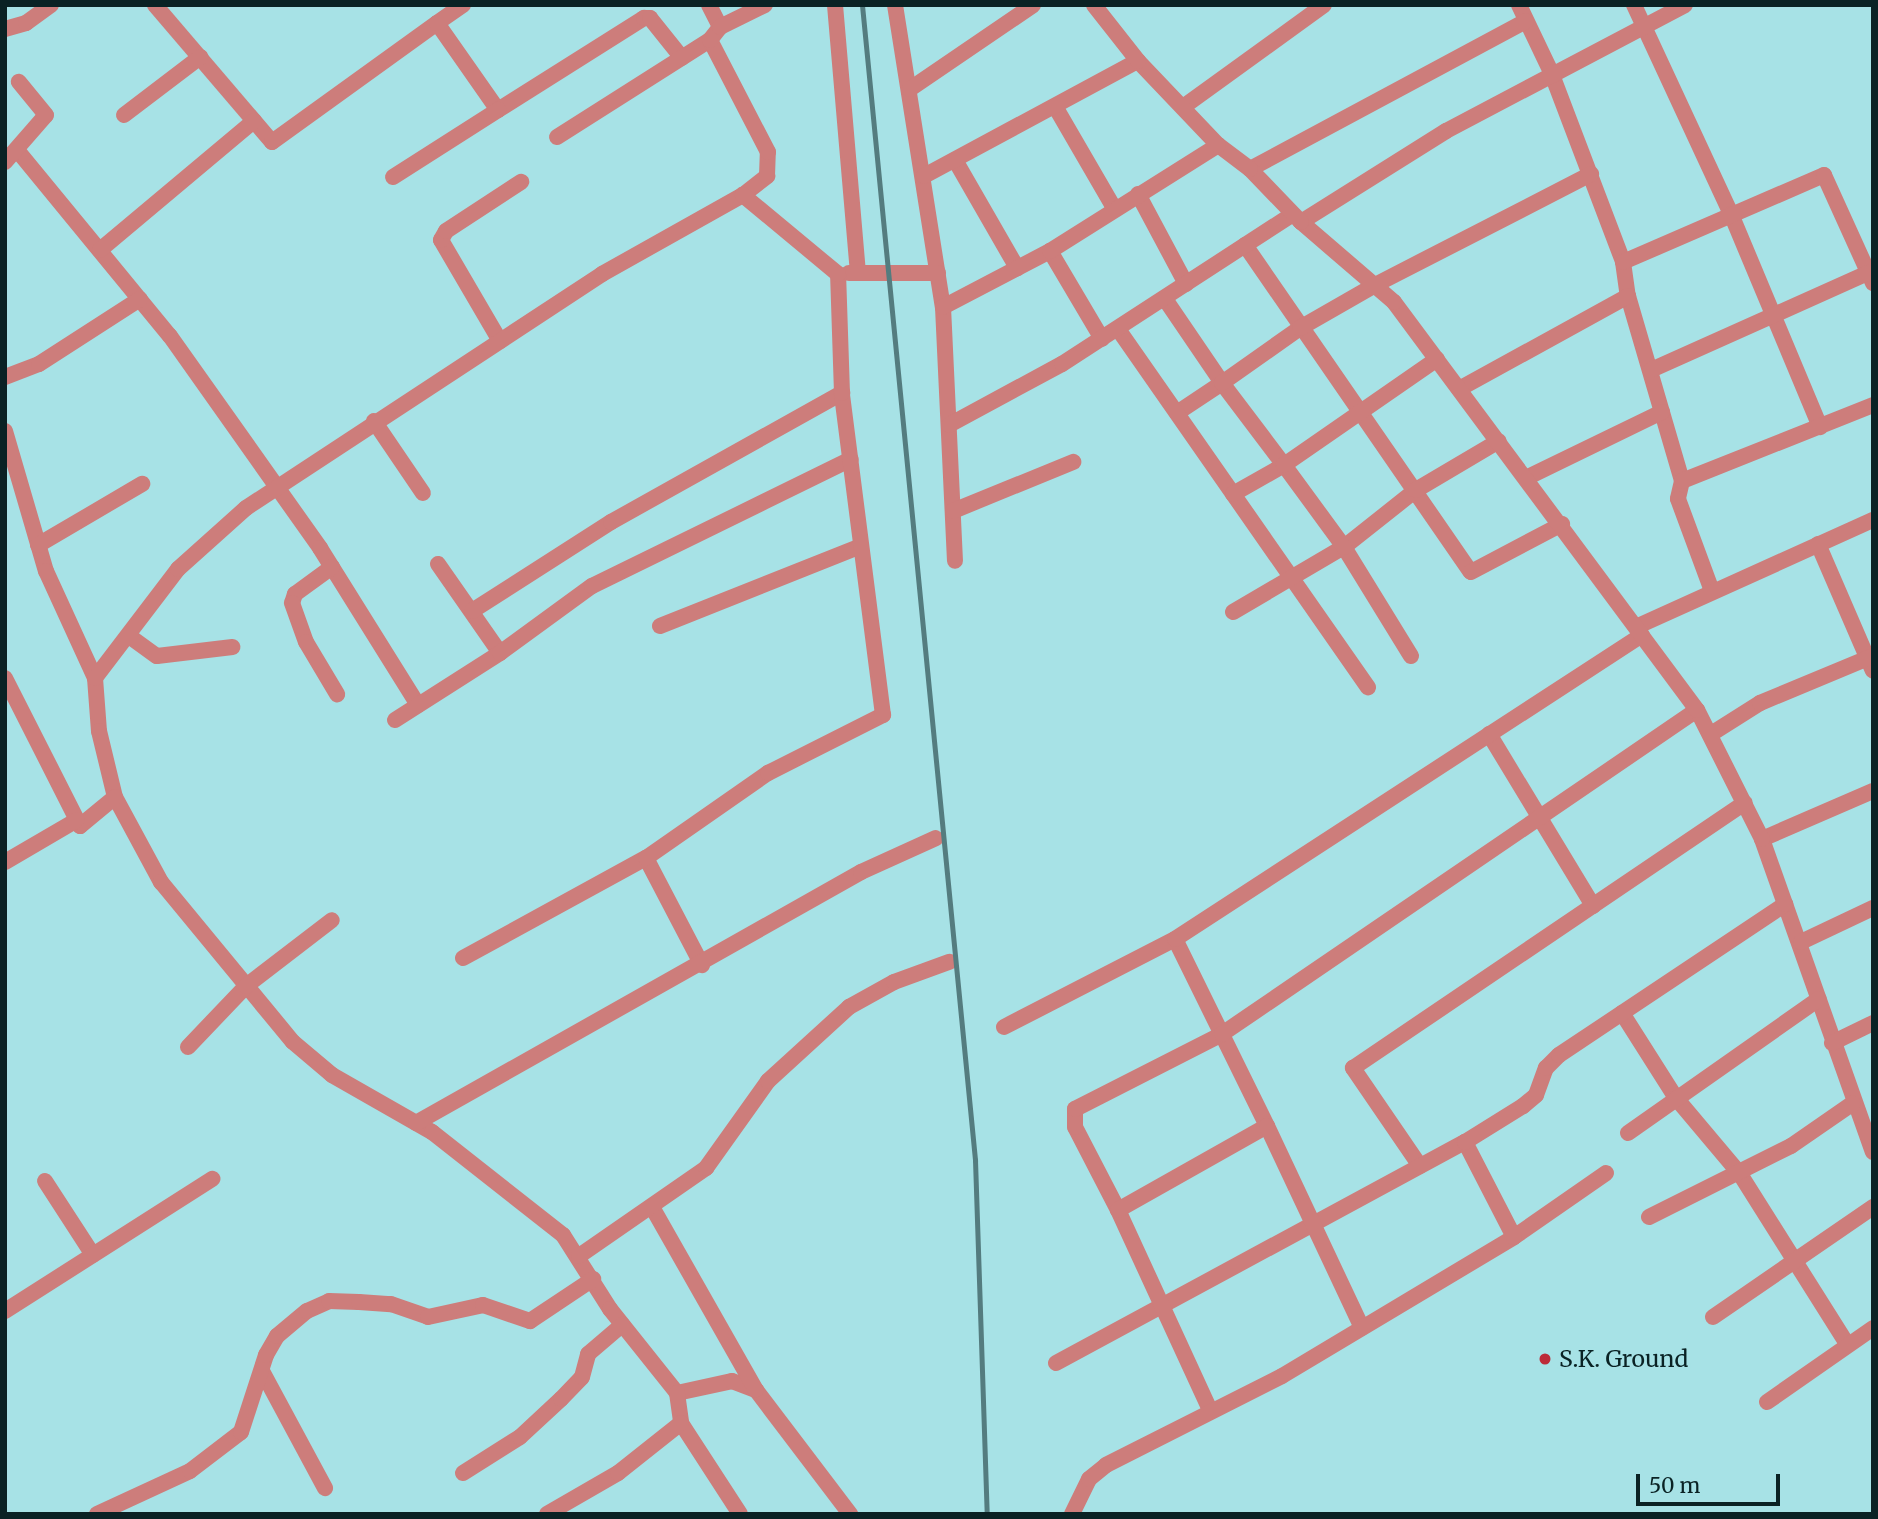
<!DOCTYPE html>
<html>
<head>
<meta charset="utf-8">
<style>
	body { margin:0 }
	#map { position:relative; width:1878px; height:1519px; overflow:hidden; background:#a7e2e6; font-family:Merriweather,serif }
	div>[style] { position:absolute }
	.street>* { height:16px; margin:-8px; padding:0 8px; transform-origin:8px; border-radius:8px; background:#cd7d7b }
	.rail>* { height:5px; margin:-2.5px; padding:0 2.5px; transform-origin:2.5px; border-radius:2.5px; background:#547c7f }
	.dots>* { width:19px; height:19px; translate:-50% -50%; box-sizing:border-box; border:4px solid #a7e2e6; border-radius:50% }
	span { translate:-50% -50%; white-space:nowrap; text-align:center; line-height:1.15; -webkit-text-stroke:5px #a7e2e6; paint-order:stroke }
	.poi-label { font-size:23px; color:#0a2224 }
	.left { translate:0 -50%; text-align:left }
	.frame { position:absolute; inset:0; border:7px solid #0a2224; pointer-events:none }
	.scale { position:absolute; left:1636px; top:1474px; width:144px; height:32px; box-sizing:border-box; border:4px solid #0a2224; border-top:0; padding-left:9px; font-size:21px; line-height:24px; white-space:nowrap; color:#0a2224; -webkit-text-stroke:5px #a7e2e6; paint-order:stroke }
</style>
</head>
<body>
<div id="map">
	<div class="street">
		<div style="left:155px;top:5px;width:180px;rotate:49.5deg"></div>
		<div style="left:272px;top:142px;width:203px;rotate:-35.8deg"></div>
		<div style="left:437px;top:23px;width:106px;rotate:55deg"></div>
		<div style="left:498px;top:110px;width:173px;rotate:-32.2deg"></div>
		<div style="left:644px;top:18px;width:6px"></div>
		<div style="left:650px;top:18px;width:51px;rotate:51.3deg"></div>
		<div style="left:709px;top:5px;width:25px;rotate:63deg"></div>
		<div style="left:835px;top:5px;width:268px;rotate:85.1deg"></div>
		<div style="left:895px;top:5px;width:306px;rotate:81deg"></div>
		<div style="left:943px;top:307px;width:254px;rotate:87.3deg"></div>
		<div style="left:1519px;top:5px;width:74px;rotate:64.5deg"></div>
		<div style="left:1551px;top:72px;width:203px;rotate:69.2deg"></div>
		<div style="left:1623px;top:262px;width:34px;rotate:82deg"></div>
		<div style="left:1628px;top:296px;width:193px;rotate:73.7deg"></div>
		<div style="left:1682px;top:481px;width:18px;rotate:103deg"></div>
		<div style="left:1678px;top:499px;width:98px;rotate:69.7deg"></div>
		<div style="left:1634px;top:5px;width:230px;rotate:65.1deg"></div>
		<div style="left:1731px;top:214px;width:231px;rotate:67.3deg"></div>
		<div style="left:437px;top:23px;width:32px;rotate:-35deg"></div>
		<div style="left:5px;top:29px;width:22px;rotate:-16deg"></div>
		<div style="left:26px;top:23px;width:31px;rotate:-36deg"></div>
		<div style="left:910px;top:89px;width:149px;rotate:-34.3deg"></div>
		<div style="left:1183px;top:107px;width:174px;rotate:-35.9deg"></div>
		<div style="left:1056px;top:108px;width:116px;rotate:59.9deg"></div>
		<div style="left:124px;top:115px;width:96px;rotate:-37.3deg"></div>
		<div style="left:557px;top:137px;width:181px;rotate:-32.4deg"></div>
		<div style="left:17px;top:150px;width:241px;rotate:50.6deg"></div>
		<div style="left:170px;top:336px;width:260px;rotate:54.7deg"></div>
		<div style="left:320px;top:548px;width:185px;rotate:58deg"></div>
		<div style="left:955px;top:160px;width:125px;rotate:60.1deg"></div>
		<div style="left:5px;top:162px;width:62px;rotate:-48.9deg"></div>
		<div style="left:46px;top:115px;width:43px;rotate:-129.3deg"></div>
		<div style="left:1250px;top:169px;width:313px;rotate:-28.2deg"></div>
		<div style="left:924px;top:176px;width:243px;rotate:-28.3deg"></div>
		<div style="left:393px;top:177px;width:125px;rotate:-32.5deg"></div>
		<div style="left:1138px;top:194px;width:102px;rotate:61.9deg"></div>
		<div style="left:1301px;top:222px;width:171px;rotate:-32.1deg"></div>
		<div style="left:1446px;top:131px;width:270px;rotate:-27.8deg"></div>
		<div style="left:1245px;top:245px;width:397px;rotate:55.4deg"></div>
		<div style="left:1471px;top:572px;width:103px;rotate:-27.8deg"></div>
		<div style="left:100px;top:250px;width:201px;rotate:-40deg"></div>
		<div style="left:1050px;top:251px;width:102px;rotate:59.4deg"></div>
		<div style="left:1623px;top:262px;width:219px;rotate:-23.4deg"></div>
		<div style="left:1824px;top:175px;width:119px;rotate:65.6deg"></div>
		<div style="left:849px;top:273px;width:89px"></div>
		<div style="left:1165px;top:299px;width:102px;rotate:55.8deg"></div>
		<div style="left:1222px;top:383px;width:54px;rotate:146.3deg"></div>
		<div style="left:943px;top:307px;width:121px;rotate:-27.6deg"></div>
		<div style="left:1050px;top:251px;width:199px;rotate:-32.2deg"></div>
		<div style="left:1118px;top:329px;width:437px;rotate:55.1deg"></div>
		<div style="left:500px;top:341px;width:117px;rotate:-120.3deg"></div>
		<div style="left:441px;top:240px;width:10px;rotate:-61deg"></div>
		<div style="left:446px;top:231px;width:90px;rotate:-33.2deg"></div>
		<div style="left:1651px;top:370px;width:238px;rotate:-24.1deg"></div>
		<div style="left:5px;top:377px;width:36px;rotate:-21deg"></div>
		<div style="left:39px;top:364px;width:120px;rotate:-32.8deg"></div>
		<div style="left:1459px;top:389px;width:193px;rotate:-28.8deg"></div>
		<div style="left:374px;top:421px;width:87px;rotate:55.8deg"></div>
		<div style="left:949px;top:425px;width:128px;rotate:-28.4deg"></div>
		<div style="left:1062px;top:364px;width:275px;rotate:-33deg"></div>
		<div style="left:5px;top:431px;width:146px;rotate:73.7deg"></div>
		<div style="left:46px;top:571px;width:118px;rotate:65.4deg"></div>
		<div style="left:95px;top:678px;width:53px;rotate:85.7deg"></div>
		<div style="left:99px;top:731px;width:68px;rotate:76.4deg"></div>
		<div style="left:115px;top:797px;width:97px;rotate:61.6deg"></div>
		<div style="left:161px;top:882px;width:207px;rotate:50.5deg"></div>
		<div style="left:293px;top:1042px;width:51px;rotate:40.2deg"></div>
		<div style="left:332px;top:1075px;width:115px;rotate:29.7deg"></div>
		<div style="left:432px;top:1132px;width:167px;rotate:38.2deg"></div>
		<div style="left:563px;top:1235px;width:88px;rotate:57.6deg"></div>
		<div style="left:610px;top:1309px;width:107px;rotate:51.4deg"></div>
		<div style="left:677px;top:1393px;width:56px;rotate:-12.3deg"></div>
		<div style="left:732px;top:1381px;width:26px;rotate:21deg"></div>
		<div style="left:756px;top:1390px;width:156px;rotate:52.8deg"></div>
		<div style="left:1528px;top:477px;width:149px;rotate:-25.9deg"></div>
		<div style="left:1682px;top:481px;width:206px;rotate:-21.7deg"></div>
		<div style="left:1233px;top:494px;width:59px;rotate:-29.6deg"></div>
		<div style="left:1284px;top:465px;width:103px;rotate:-127.1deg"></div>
		<div style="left:1222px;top:383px;width:95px;rotate:-35.2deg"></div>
		<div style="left:1300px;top:328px;width:86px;rotate:-29.8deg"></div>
		<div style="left:1375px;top:285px;width:243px;rotate:-27.2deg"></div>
		<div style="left:953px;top:511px;width:130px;rotate:-22.2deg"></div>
		<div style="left:1818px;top:544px;width:138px;rotate:66.6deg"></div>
		<div style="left:38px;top:545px;width:121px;rotate:-30.4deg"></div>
		<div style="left:438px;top:564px;width:108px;rotate:55.1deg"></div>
		<div style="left:332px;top:567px;width:46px;rotate:143.9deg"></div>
		<div style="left:295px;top:594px;width:9px;rotate:108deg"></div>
		<div style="left:292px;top:603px;width:41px;rotate:70.3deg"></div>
		<div style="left:306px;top:642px;width:61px;rotate:59.2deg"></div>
		<div style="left:472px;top:611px;width:165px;rotate:-32.6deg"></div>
		<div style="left:611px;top:522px;width:265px;rotate:-29.2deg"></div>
		<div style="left:1233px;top:612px;width:129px;rotate:-30.4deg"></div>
		<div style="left:1344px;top:547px;width:92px;rotate:-38.4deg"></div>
		<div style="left:1416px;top:490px;width:96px;rotate:-30.6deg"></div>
		<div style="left:660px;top:626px;width:216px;rotate:-21.7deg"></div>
		<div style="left:1638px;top:626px;width:258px;rotate:-24.3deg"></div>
		<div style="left:129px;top:636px;width:34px;rotate:36deg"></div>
		<div style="left:157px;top:656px;width:76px;rotate:-6.8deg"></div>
		<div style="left:1411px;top:656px;width:128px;rotate:-121.6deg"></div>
		<div style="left:1344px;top:547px;width:102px;rotate:-126.2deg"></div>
		<div style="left:1284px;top:465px;width:186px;rotate:-34.7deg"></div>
		<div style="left:5px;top:678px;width:166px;rotate:63.1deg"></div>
		<div style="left:80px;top:826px;width:45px;rotate:-39.6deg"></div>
		<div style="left:95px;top:678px;width:137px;rotate:-52.7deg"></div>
		<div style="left:178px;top:569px;width:91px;rotate:-41.9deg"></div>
		<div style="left:246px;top:508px;width:426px;rotate:-33.3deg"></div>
		<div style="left:602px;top:274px;width:162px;rotate:-29.3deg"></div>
		<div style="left:743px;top:195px;width:31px;rotate:-38deg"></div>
		<div style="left:767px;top:176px;width:24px;rotate:-88deg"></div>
		<div style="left:768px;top:152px;width:126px;rotate:-117.4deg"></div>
		<div style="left:710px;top:40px;width:16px;rotate:-52deg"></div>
		<div style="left:720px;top:27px;width:50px;rotate:-26.1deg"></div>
		<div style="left:395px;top:720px;width:125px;rotate:-32.5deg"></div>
		<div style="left:500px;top:653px;width:114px;rotate:-36.1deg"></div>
		<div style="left:592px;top:586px;width:288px;rotate:-26.1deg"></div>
		<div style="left:1489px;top:734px;width:201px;rotate:58.8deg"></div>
		<div style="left:1711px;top:734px;width:58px;rotate:-32.3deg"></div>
		<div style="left:1760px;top:703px;width:122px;rotate:-22.6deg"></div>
		<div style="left:1762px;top:839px;width:121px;rotate:-23.4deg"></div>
		<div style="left:646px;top:858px;width:121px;rotate:62.4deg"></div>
		<div style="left:5px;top:862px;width:83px;rotate:-30.3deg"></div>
		<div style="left:1785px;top:904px;width:263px;rotate:70.5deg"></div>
		<div style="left:1801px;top:942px;width:80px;rotate:-25.3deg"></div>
		<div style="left:463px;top:958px;width:209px;rotate:-28.7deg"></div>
		<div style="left:646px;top:858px;width:149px;rotate:-34.9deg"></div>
		<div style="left:768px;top:773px;width:129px;rotate:-26.8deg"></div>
		<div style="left:883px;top:715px;width:325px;rotate:-97.3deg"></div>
		<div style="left:842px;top:393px;width:119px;rotate:-91.9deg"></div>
		<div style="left:838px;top:274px;width:124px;rotate:-140.3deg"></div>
		<div style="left:1622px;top:1013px;width:101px;rotate:57.6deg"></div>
		<div style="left:1676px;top:1098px;width:99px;rotate:49.9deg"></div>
		<div style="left:1740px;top:1174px;width:201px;rotate:57.8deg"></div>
		<div style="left:1004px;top:1027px;width:192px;rotate:-27.2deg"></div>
		<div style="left:1832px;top:1043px;width:46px;rotate:-26deg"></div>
		<div style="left:188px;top:1047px;width:84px;rotate:-46.4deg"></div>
		<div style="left:246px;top:986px;width:108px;rotate:-37.5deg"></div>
		<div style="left:416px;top:1123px;width:511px;rotate:-29.42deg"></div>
		<div style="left:861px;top:872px;width:82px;rotate:-24.4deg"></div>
		<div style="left:1267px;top:1126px;width:208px;rotate:-116.2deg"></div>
		<div style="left:1175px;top:939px;width:557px;rotate:-33.06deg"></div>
		<div style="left:1628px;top:1133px;width:233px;rotate:-35.1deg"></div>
		<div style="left:1420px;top:1166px;width:119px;rotate:-124.4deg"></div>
		<div style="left:1353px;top:1068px;width:473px;rotate:-34.1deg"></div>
		<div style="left:45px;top:1181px;width:88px;rotate:57deg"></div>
		<div style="left:652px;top:1207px;width:210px;rotate:60.4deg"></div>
		<div style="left:1118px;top:1210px;width:93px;rotate:-117.4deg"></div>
		<div style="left:1075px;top:1127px;width:18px;rotate:-90deg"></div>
		<div style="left:1075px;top:1109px;width:165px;rotate:-27deg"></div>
		<div style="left:1222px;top:1034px;width:575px;rotate:-34.3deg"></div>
		<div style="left:1649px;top:1217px;width:159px;rotate:-26.6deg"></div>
		<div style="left:1791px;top:1146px;width:75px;rotate:-34.7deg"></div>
		<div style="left:1514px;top:1237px;width:112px;rotate:-34.8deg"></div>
		<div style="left:579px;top:1256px;width:155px;rotate:-34.7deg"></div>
		<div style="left:706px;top:1168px;width:107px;rotate:-54.5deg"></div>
		<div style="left:768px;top:1081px;width:110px;rotate:-42.4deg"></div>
		<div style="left:849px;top:1007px;width:51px;rotate:-29.1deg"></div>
		<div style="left:894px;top:982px;width:59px;rotate:-20deg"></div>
		<div style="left:5px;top:1311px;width:246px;rotate:-32.5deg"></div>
		<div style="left:1713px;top:1317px;width:194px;rotate:-34.5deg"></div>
		<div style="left:1056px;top:1363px;width:465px;rotate:-28.4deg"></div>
		<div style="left:262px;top:1371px;width:133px;rotate:61.7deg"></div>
		<div style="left:677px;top:1393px;width:30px;rotate:82deg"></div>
		<div style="left:681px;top:1423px;width:108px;rotate:57deg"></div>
		<div style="left:1767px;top:1402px;width:129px;rotate:-34.9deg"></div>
		<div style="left:1210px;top:1410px;width:220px;rotate:-114.7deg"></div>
		<div style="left:1118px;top:1210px;width:171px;rotate:-29.4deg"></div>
		<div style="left:1267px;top:1126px;width:223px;rotate:64.8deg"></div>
		<div style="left:463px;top:1473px;width:67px;rotate:-32.3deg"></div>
		<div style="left:520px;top:1437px;width:56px;rotate:-42.8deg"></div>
		<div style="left:561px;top:1399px;width:30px;rotate:-46deg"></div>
		<div style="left:582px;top:1377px;width:24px;rotate:-75deg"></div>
		<div style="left:588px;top:1354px;width:45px;rotate:-40.5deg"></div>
		<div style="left:97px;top:1514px;width:102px;rotate:-24.8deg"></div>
		<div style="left:190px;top:1471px;width:64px;rotate:-37.4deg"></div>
		<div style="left:241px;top:1432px;width:81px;rotate:-72deg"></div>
		<div style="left:266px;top:1355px;width:22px;rotate:-60deg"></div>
		<div style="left:277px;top:1336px;width:39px;rotate:-40deg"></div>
		<div style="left:307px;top:1311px;width:24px;rotate:-24deg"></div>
		<div style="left:329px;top:1301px;width:30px;rotate:2deg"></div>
		<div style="left:359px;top:1302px;width:32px;rotate:4deg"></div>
		<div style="left:391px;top:1304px;width:39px;rotate:19deg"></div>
		<div style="left:428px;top:1317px;width:56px;rotate:-12.3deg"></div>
		<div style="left:483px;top:1305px;width:50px;rotate:18.8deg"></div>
		<div style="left:530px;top:1321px;width:76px;rotate:-33.7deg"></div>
		<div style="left:547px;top:1514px;width:82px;rotate:-30deg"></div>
		<div style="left:618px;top:1473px;width:80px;rotate:-38.4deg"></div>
		<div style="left:1072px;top:1514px;width:39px;rotate:-64deg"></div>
		<div style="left:1089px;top:1479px;width:22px;rotate:-39deg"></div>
		<div style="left:1106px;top:1465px;width:197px;rotate:-26.8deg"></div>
		<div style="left:1282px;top:1376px;width:270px;rotate:-30.9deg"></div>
		<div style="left:1514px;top:1237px;width:107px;rotate:-117.3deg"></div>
		<div style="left:1465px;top:1142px;width:68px;rotate:-31.8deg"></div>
		<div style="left:1523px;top:1106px;width:17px;rotate:-40deg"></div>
		<div style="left:1536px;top:1095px;width:29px;rotate:-70deg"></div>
		<div style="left:1546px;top:1068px;width:18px;rotate:-45deg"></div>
		<div style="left:1559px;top:1055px;width:272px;rotate:-33.7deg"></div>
		<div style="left:1785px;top:904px;width:69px;rotate:-109.5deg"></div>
		<div style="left:1762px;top:839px;width:144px;rotate:-116.7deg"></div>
		<div style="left:1697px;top:710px;width:508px;rotate:-126.6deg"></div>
		<div style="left:1394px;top:302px;width:123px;rotate:-139.3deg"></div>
		<div style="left:1301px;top:222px;width:74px;rotate:-133.9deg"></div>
		<div style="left:1250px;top:169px;width:40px;rotate:-143deg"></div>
		<div style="left:1218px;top:145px;width:116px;rotate:-133.6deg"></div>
		<div style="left:1138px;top:61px;width:71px;rotate:-128.2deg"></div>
	</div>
	<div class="rail">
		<div style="left:862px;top:5px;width:1161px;rotate:84.41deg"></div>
		<div style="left:975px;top:1160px;width:354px;rotate:88.1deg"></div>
	</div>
	<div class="dots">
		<div style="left:1545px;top:1359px;background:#bc2b38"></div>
	</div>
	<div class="poi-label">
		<span class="left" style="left:1559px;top:1359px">S.K. Ground</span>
	</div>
	<div class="frame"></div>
	<div class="scale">50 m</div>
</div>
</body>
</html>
